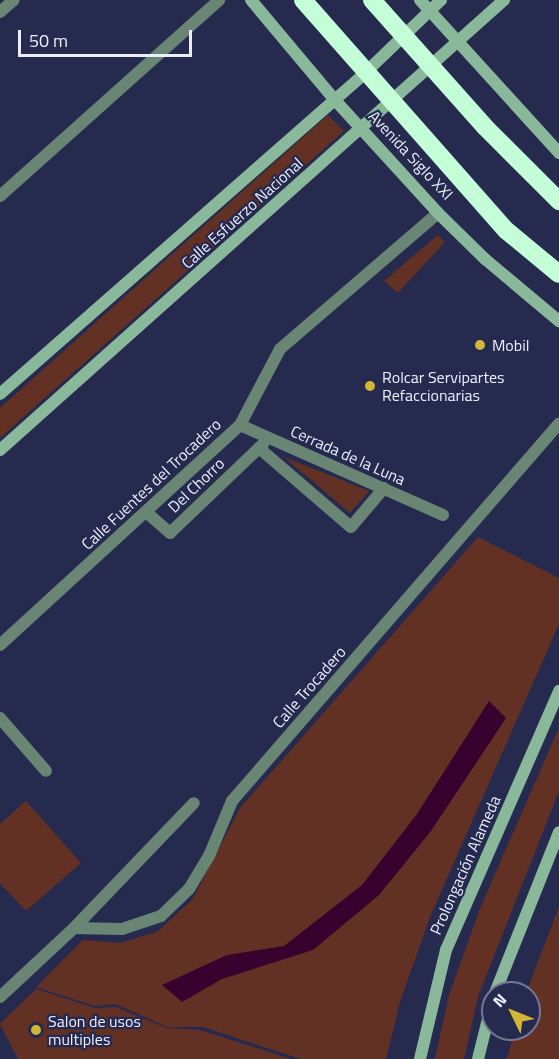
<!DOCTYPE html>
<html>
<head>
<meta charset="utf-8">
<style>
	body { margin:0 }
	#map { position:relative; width:559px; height:1059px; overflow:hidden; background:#262a4f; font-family:"Titillium Web",sans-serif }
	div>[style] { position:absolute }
	.green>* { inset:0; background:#633123 }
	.water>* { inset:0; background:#37022e }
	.street>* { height:12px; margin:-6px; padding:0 6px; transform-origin:6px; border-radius:6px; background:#698674 }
	.secondary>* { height:12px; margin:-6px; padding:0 6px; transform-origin:6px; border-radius:6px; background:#89b89b }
	.highway>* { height:18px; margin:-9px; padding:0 9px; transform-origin:9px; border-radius:9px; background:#c4fed9 }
	.dots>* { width:16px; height:16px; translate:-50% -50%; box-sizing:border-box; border:3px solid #262a4f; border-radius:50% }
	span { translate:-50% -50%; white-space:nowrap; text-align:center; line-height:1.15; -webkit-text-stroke:4.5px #262a4f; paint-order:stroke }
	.street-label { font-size:16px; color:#ebeefd }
	.poi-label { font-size:16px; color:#ebeefd }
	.left { translate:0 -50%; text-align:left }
	.north { position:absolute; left:481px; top:981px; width:60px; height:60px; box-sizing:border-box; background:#262a4f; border:2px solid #757895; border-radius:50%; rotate:313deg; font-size:16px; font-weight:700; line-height:24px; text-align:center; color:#ebeefd }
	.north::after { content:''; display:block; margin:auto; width:21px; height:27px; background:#d2b736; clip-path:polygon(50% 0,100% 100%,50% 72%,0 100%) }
	.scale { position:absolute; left:18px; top:30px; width:174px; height:27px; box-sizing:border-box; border:3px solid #ebeefd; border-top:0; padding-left:8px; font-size:18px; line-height:21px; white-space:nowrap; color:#ebeefd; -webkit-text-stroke:4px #262a4f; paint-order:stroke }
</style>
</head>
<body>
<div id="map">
	<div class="green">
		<div style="clip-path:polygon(328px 115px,344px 131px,0 438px,0 408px)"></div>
		<div style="clip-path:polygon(438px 235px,445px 242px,398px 293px,384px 281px)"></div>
		<div style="clip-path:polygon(284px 457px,369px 491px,350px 513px)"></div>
		<div style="clip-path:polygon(478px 537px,559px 578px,559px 624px,430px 917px,400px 1002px,386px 1059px,301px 1059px,203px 1027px,167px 1027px,116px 1004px,95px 1006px,36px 987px,83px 940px,120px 943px,157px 932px,192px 900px,240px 808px)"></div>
		<div style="clip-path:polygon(559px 728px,559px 791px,478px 997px,464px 1059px,435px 1059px,449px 995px,481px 906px)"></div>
		<div style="clip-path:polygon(26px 801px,81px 863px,26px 911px,0 883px,0 824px)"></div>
		<div style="clip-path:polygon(559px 907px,559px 1059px,507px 1059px,515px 1029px,529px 1029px,529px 993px,526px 993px)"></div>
		<div style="clip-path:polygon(36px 989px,95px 1008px,116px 1007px,166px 1028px,200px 1030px,291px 1059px,18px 1059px,0 1024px)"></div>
	</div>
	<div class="water">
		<div style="clip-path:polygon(489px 701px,506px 718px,431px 831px,379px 895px,313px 950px,222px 979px,182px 1002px,162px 985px,227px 955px,284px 946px,362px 885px,417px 814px)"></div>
	</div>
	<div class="street">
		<div style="left:0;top:12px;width:18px;rotate:-41deg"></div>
		<div style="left:0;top:196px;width:294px;rotate:-41.8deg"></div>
		<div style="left:240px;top:425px;width:222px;rotate:23.9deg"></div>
		<div style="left:259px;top:448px;width:121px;rotate:40.7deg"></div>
		<div style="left:351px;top:527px;width:51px;rotate:-49.8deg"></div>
		<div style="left:146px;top:512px;width:32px;rotate:41deg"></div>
		<div style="left:170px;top:533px;width:129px;rotate:-43.7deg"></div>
		<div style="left:0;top:645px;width:326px;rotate:-42.5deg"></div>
		<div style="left:240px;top:425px;width:86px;rotate:-62.2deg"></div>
		<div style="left:280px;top:349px;width:208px;rotate:-40.7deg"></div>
		<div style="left:0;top:718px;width:70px;rotate:49deg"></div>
		<div style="left:74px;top:928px;width:48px;rotate:1.2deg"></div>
		<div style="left:122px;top:929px;width:41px;rotate:-18.4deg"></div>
		<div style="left:161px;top:916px;width:39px;rotate:-44deg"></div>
		<div style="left:189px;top:889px;width:39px;rotate:-59deg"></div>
		<div style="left:209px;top:856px;width:60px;rotate:-67.3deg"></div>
		<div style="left:232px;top:801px;width:499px;rotate:-49.1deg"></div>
		<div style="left:0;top:997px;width:101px;rotate:-43deg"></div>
		<div style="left:74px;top:928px;width:173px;rotate:-46.2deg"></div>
	</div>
	<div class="secondary">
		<div style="left:251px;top:0;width:129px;rotate:50deg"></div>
		<div style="left:334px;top:99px;width:154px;rotate:47.6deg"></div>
		<div style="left:438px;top:213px;width:66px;rotate:44.4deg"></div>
		<div style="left:485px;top:259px;width:97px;rotate:40deg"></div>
		<div style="left:420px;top:0;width:207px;rotate:47.7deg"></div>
		<div style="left:0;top:394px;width:487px;rotate:-41.3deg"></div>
		<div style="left:366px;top:72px;width:104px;rotate:-43.8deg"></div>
		<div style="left:0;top:450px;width:676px;rotate:-41.76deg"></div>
		<div style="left:495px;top:993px;width:173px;rotate:-68.3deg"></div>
		<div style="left:420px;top:1059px;width:112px;rotate:-76.6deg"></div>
		<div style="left:446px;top:950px;width:283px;rotate:-66.4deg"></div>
		<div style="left:478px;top:1059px;width:62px;rotate:-76deg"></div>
	</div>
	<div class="highway">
		<div style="left:303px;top:0;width:308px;rotate:48.6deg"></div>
		<div style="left:507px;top:231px;width:67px;rotate:39.6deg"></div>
		<div style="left:372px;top:0;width:170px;rotate:48.3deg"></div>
		<div style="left:485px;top:127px;width:105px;rotate:45deg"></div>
	</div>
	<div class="dots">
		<div style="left:480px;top:345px;background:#d2b736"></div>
		<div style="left:370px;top:386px;background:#d2b736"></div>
		<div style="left:36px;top:1030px;background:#d2b736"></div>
	</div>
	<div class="street-label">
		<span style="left:411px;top:155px;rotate:47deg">Avenida Siglo XXI</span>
		<span style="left:242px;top:213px;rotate:-42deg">Calle Esfuerzo Nacional</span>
		<span style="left:348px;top:455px;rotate:24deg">Cerrada de la Luna</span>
		<span style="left:151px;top:484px;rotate:-43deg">Calle Fuentes del Trocadero</span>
		<span style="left:196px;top:485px;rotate:-44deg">Del Chorro</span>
		<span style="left:309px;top:687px;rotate:-49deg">Calle Trocadero</span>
		<span style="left:465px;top:865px;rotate:-66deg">Prolongación Alameda</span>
	</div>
	<div class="poi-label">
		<span class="left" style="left:492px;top:345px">Mobil</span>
		<span class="left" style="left:382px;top:386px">Rolcar Servipartes<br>Refaccionarias</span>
		<span class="left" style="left:48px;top:1030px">Salon de usos<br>multiples</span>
	</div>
	<div class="north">N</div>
	<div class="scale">50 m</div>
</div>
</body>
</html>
